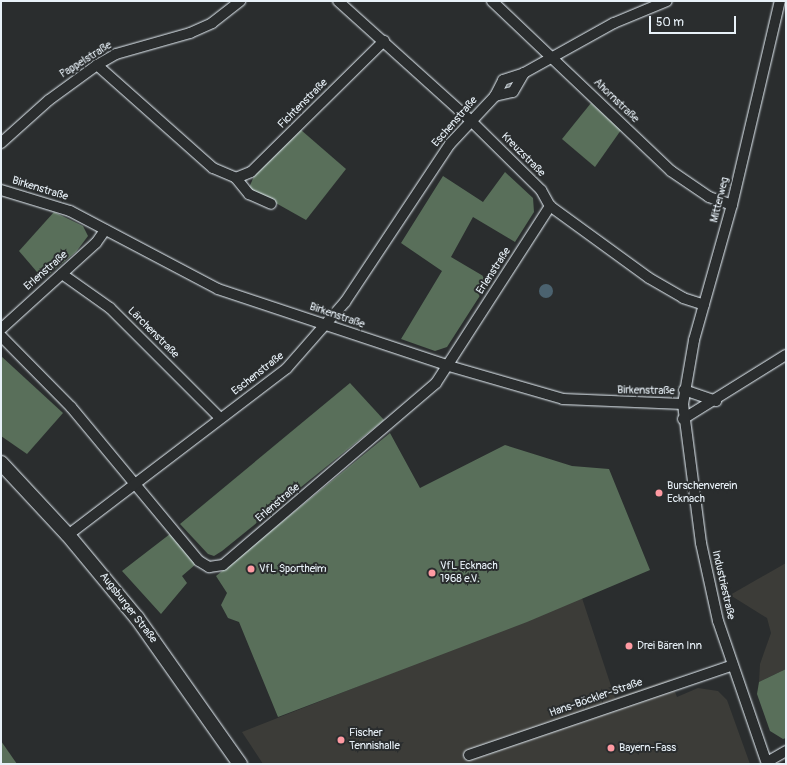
<!DOCTYPE html>
<html>
<head>
<meta charset="utf-8">
<style>
	body { margin:0 }
	#map { position:relative; width:787px; height:765px; overflow:hidden; background:#2a2d2e; font-family:Pangolin,sans-serif }
	div>[style] { position:absolute }
	.built>* { inset:0; background:#3c3c38 }
	.green>* { inset:0; background:#596f5a }
	.water>* { inset:0; background:#4b626f }
	.round { border-radius:50% }
	.roads { filter:drop-shadow(0 0 1px #e8f1f8) drop-shadow(0 0 1px #e8f1f8) }
	.minor>* { height:10px; margin:-5px; padding:0 5px; transform-origin:5px; border-radius:5px; background:#2a2d2e }
	.secondary>* { height:14px; margin:-7px; padding:0 7px; transform-origin:7px; border-radius:7px; background:#2a2d2e }
	.dots>* { width:11px; height:11px; translate:-50% -50%; box-sizing:border-box; border:2px solid #2a2d2e; border-radius:50% }
	span { translate:-50% -50%; white-space:nowrap; text-align:center; line-height:1.15; -webkit-text-stroke:4px #2a2d2e; paint-order:stroke }
	.street-label { font-size:11px; color:#e8f1f8 }
	.poi-label { font-size:11px; color:#e8f1f8 }
	.left { translate:0 -50%; text-align:left }
	.frame { position:absolute; inset:0; border:2px solid #e8f1f8; pointer-events:none }
	.scale { position:absolute; left:649px; top:16px; width:87px; height:18px; box-sizing:border-box; border:2px solid #e8f1f8; border-top:0; padding-left:5px; font-size:12px; line-height:14px; white-space:nowrap; color:#e8f1f8; -webkit-text-stroke:3px #2a2d2e; paint-order:stroke }
</style>
</head>
<body>
<div id="map">
	<div class="built">
		<div style="clip-path:polygon(786px 563px,786px 669px,759px 682px,760px 664px,771px 633px,767px 618px,730px 595px)"></div>
		<div style="clip-path:polygon(582px 598px,615px 698px,670px 679px,677px 697px,698px 688px,718px 691px,727px 700px,750px 764px,263px 764px,242px 732px)"></div>
	</div>
	<div class="green">
		<div style="clip-path:polygon(591px 103px,621px 130px,595px 167px,562px 139px)"></div>
		<div style="clip-path:polygon(301px 130px,346px 169px,306px 220px,249px 188px,254px 176px)"></div>
		<div style="clip-path:polygon(505px 172px,533px 198px,534px 212px,515px 242px,473px 217px,451px 257px,490px 280px,447px 347px,435px 351px,401px 339px,442px 271px,401px 243px,443px 176px,483px 202px)"></div>
		<div style="clip-path:polygon(54px 212px,83px 226px,88px 236px,76px 252px,43px 279px,19px 251px)"></div>
		<div style="clip-path:polygon(1px 356px,63px 413px,27px 454px,1px 436px)"></div>
		<div style="clip-path:polygon(350px 383px,384px 420px,222px 551px,214px 556px,208px 554px,180px 524px)"></div>
		<div style="clip-path:polygon(390px 433px,420px 488px,505px 445px,572px 466px,609px 469px,650px 570px,527px 622px,278px 717px,239px 622px,228px 618px,221px 605px,227px 593px,216px 576px)"></div>
		<div style="clip-path:polygon(170px 534px,196px 564px,182px 576px,187px 583px,161px 614px,122px 571px)"></div>
		<div style="clip-path:polygon(786px 669px,786px 738px,783px 739px,770px 731px,757px 694px,759px 682px)"></div>
		<div style="clip-path:polygon(1px 741px,17px 764px,2px 764px)"></div>
	</div>
	<div class="water">
		<div class="round" style="left:539px;top:284px;width:14px;height:14px"></div>
	</div>
	<div class="roads">
		<div class="minor">
			<div style="left:338px;top:1px;width:178px;rotate:42deg"></div>
			<div style="left:470px;top:120px;width:100px;rotate:44.6deg"></div>
			<div style="left:541px;top:190px;width:18px;rotate:61deg"></div>
			<div style="left:550px;top:206px;width:122px;rotate:36deg"></div>
			<div style="left:649px;top:278px;width:39px;rotate:30deg"></div>
			<div style="left:683px;top:298px;width:22px;rotate:18deg"></div>
			<div style="left:492px;top:1px;width:247px;rotate:43.5deg"></div>
			<div style="left:671px;top:171px;width:46px;rotate:34.4deg"></div>
			<div style="left:709px;top:197px;width:24px;rotate:19deg"></div>
			<div style="left:97px;top:65px;width:155px;rotate:41.6deg"></div>
			<div style="left:213px;top:168px;width:25px;rotate:23deg"></div>
			<div style="left:236px;top:178px;width:16px;rotate:-22deg"></div>
			<div style="left:251px;top:172px;width:187px;rotate:-44.6deg"></div>
			<div style="left:495px;top:96px;width:18px;rotate:-13deg"></div>
			<div style="left:513px;top:92px;width:22px;rotate:-60deg"></div>
			<div style="left:1px;top:143px;width:64px;rotate:-41.9deg"></div>
			<div style="left:49px;top:100px;width:59px;rotate:-36.1deg"></div>
			<div style="left:97px;top:65px;width:22px;rotate:-30deg"></div>
			<div style="left:116px;top:54px;width:77px;rotate:-15.8deg"></div>
			<div style="left:190px;top:33px;width:24px;rotate:-24deg"></div>
			<div style="left:212px;top:23px;width:36px;rotate:-38deg"></div>
			<div style="left:236px;top:178px;width:21px;rotate:51deg"></div>
			<div style="left:249px;top:194px;width:24px;rotate:24deg"></div>
			<div style="left:1px;top:190px;width:72px;rotate:16.9deg"></div>
			<div style="left:70px;top:211px;width:167px;rotate:27.8deg"></div>
			<div style="left:218px;top:289px;width:243px;rotate:18.4deg"></div>
			<div style="left:449px;top:366px;width:119px;rotate:16.1deg"></div>
			<div style="left:563px;top:399px;width:120px;rotate:2.4deg"></div>
			<div style="left:62px;top:274px;width:59px;rotate:35.3deg"></div>
			<div style="left:110px;top:308px;width:156px;rotate:45deg"></div>
			<div style="left:1px;top:329px;width:128px;rotate:-42.2deg"></div>
			<div style="left:96px;top:243px;width:16px;rotate:-55deg"></div>
			<div style="left:1px;top:336px;width:100px;rotate:45.4deg"></div>
			<div style="left:71px;top:407px;width:200px;rotate:50.3deg"></div>
			<div style="left:199px;top:561px;width:12px;rotate:31deg"></div>
			<div style="left:209px;top:567px;width:14px;rotate:-8deg"></div>
			<div style="left:223px;top:565px;width:280px;rotate:-40.5deg"></div>
			<div style="left:436px;top:383px;width:211px;rotate:-57.2deg"></div>
			<div style="left:684px;top:390px;width:34px;rotate:19deg"></div>
			<div style="left:683px;top:419px;width:121px;rotate:-31.9deg"></div>
			<div style="left:68px;top:535px;width:275px;rotate:-37.3deg"></div>
			<div style="left:287px;top:368px;width:88px;rotate:-48.7deg"></div>
			<div style="left:345px;top:302px;width:190px;rotate:-56.4deg"></div>
			<div style="left:450px;top:144px;width:66px;rotate:-46.8deg"></div>
			<div style="left:495px;top:96px;width:18px;rotate:-63deg"></div>
			<div style="left:503px;top:80px;width:22px;rotate:-18deg"></div>
			<div style="left:524px;top:73px;width:103px;rotate:-29.1deg"></div>
			<div style="left:614px;top:23px;width:57px;rotate:-22.5deg"></div>
			<div style="left:469px;top:755px;width:277px;rotate:-18.8deg"></div>
			<div style="left:767px;top:762px;width:22px;rotate:-30deg"></div>
			<div style="left:767px;top:764px;width:151px;rotate:-108.9deg"></div>
			<div style="left:718px;top:621px;width:80px;rotate:-102.3deg"></div>
			<div style="left:701px;top:543px;width:140px;rotate:-97.4deg"></div>
			<div style="left:683px;top:404px;width:65px;rotate:-80.2deg"></div>
			<div style="left:694px;top:340px;width:140px;rotate:-74.3deg"></div>
			<div style="left:732px;top:205px;width:210px;rotate:-76.8deg"></div>
		</div>
		<div class="secondary">
			<div style="left:1px;top:463px;width:98px;rotate:47.1deg"></div>
			<div style="left:68px;top:535px;width:108px;rotate:50.3deg"></div>
			<div style="left:137px;top:618px;width:179px;rotate:54.8deg"></div>
		</div>
	</div>
	<div class="dots">
		<div style="left:659px;top:493px;background:#ff9aa2"></div>
		<div style="left:251px;top:569px;background:#ff9aa2"></div>
		<div style="left:432px;top:573px;background:#ff9aa2"></div>
		<div style="left:629px;top:646px;background:#ff9aa2"></div>
		<div style="left:341px;top:740px;background:#ff9aa2"></div>
		<div style="left:611px;top:748px;background:#ff9aa2"></div>
	</div>
	<div class="street-label">
		<span style="left:86px;top:60px;rotate:-32deg">Pappelstraße</span>
		<span style="left:616px;top:101px;rotate:44deg">Ahornstraße</span>
		<span style="left:303px;top:104px;rotate:-45deg">Fichtenstraße</span>
		<span style="left:455px;top:122px;rotate:-49deg">Eschenstraße</span>
		<span style="left:523px;top:155px;rotate:45deg">Kreuzstraße</span>
		<span style="left:40px;top:189px;rotate:17deg">Birkenstraße</span>
		<span style="left:720px;top:200px;rotate:-76deg">Mitterweg</span>
		<span style="left:46px;top:271px;rotate:-41deg">Erlenstraße</span>
		<span style="left:494px;top:271px;rotate:-57deg">Erlenstraße</span>
		<span style="left:337px;top:316px;rotate:19deg">Birkenstraße</span>
		<span style="left:153px;top:333px;rotate:45deg">Lärchenstraße</span>
		<span style="left:258px;top:374px;rotate:-38deg">Eschenstraße</span>
		<span style="left:646px;top:391px;rotate:1deg">Birkenstraße</span>
		<span style="left:278px;top:503px;rotate:-40deg">Erlenstraße</span>
		<span style="left:723px;top:585px;rotate:77deg">Industriestraße</span>
		<span style="left:128px;top:608px;rotate:52deg">Augsburger Straße</span>
		<span style="left:596px;top:698px;rotate:-19deg">Hans-Böckler-Straße</span>
	</div>
	<div class="poi-label">
		<span class="left" style="left:667px;top:493px">Burschenverein<br>Ecknach</span>
		<span class="left" style="left:440px;top:573px">VfL Ecknach<br>1968 e.V.</span>
		<span class="left" style="left:259px;top:569px">VfL Sportheim</span>
		<span class="left" style="left:637px;top:646px">Drei Bären Inn</span>
		<span class="left" style="left:349px;top:740px">Fischer<br>Tennishalle</span>
		<span class="left" style="left:619px;top:748px">Bayern-Fass</span>
	</div>
	<div class="frame"></div>
	<div class="scale">50 m</div>
</div>
</body>
</html>
